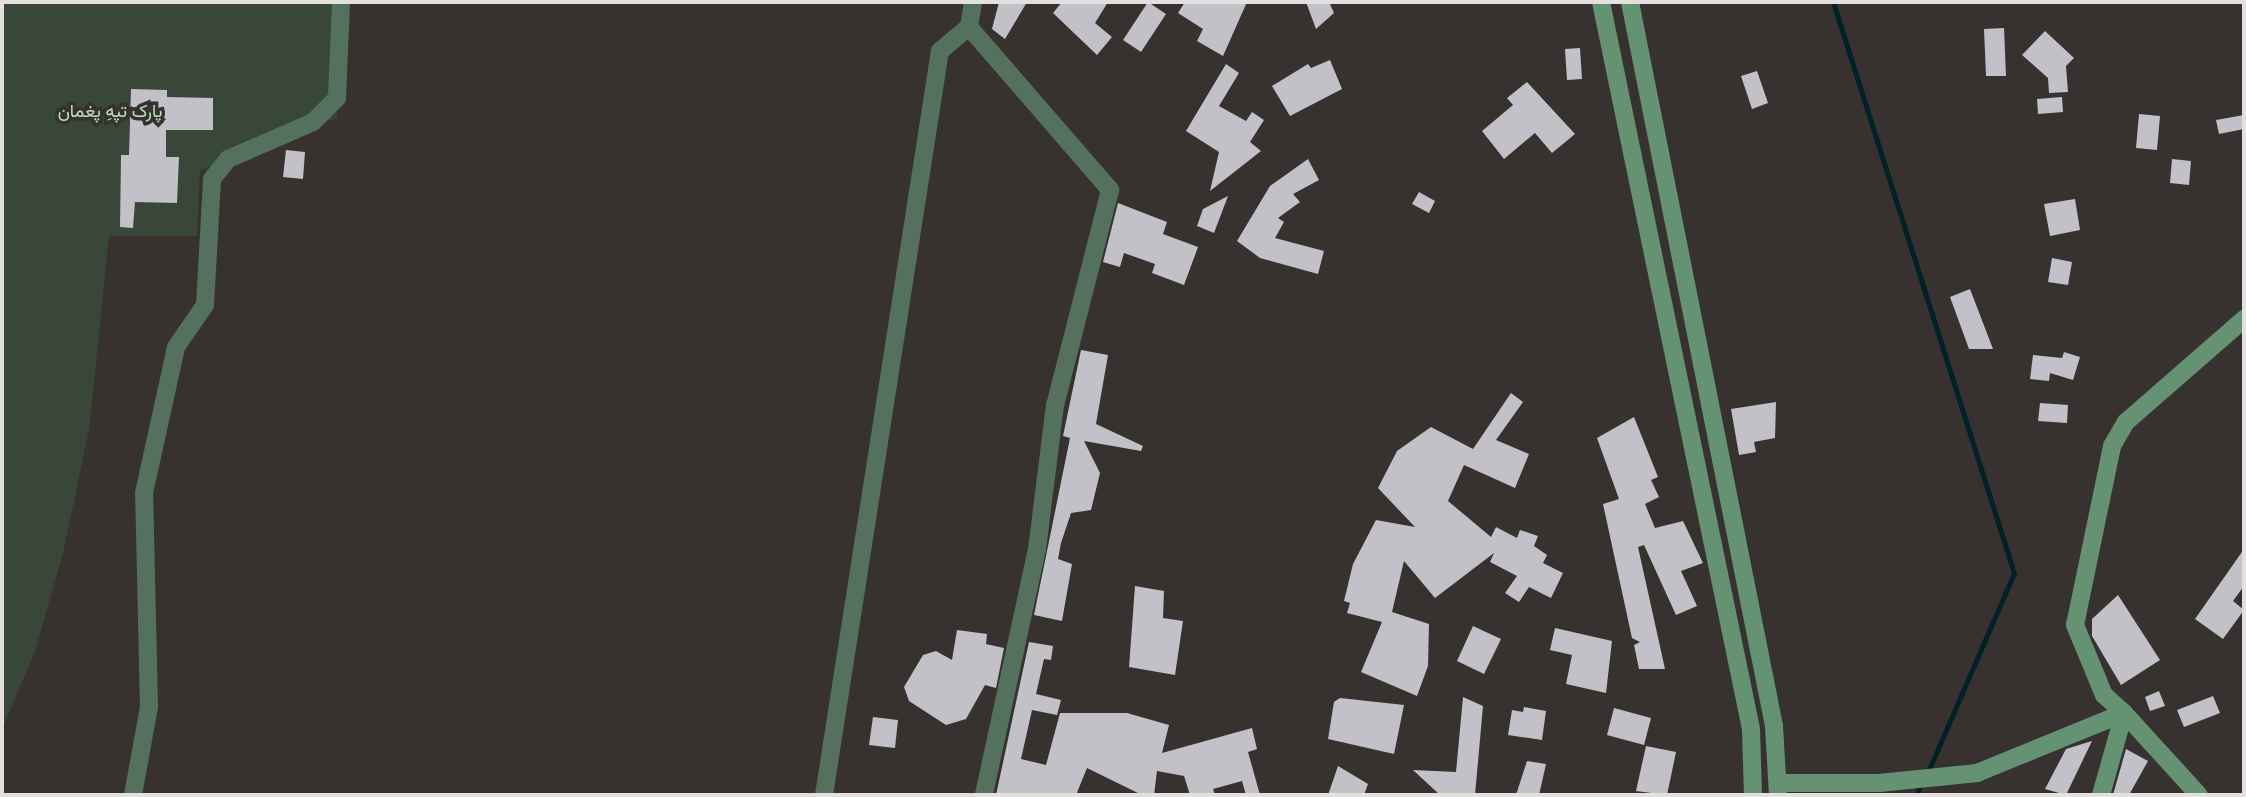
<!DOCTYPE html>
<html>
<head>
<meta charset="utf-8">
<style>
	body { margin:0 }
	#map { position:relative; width:2246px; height:797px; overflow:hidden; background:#373230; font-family:"DM Sans",Vazirmatn,sans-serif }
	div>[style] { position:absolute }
	.green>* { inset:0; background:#394738 }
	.stream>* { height:5px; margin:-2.5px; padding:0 2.5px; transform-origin:2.5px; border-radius:2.5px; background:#002128 }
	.building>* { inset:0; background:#c1c1c7 }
	.street>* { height:18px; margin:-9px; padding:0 9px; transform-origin:9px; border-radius:9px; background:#54715d }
	.secondary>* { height:18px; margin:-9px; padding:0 9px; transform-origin:9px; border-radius:9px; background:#659273 }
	span { translate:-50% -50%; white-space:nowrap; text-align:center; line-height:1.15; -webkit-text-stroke:7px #373230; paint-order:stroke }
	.park-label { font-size:18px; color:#bae1b7 }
	.frame { position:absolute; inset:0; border:4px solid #e3e0df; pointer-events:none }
</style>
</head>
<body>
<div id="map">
	<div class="green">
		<div style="clip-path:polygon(2px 2px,339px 2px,337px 118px,200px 170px,197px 236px,109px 236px,89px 430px,64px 549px,36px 648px,2px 730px)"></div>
	</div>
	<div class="stream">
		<div style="left:1833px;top:2px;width:599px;rotate:72.41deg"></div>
		<div style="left:2014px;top:573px;width:219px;rotate:113.4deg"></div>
		<div style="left:1916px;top:795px;width:14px;rotate:-65deg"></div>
	</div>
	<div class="building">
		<div style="clip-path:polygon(999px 2px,1027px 2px,1005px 39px,992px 29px)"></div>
		<div style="clip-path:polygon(1062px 2px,1108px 2px,1095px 23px,1112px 37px,1097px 55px,1053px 13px)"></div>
		<div style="clip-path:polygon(1148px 2px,1166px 14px,1141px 52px,1123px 40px)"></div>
		<div style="clip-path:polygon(1185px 2px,1247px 2px,1223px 56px,1197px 41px,1203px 29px,1178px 13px)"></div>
		<div style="clip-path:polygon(1306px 2px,1329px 2px,1334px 13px,1316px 29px)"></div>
		<div style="clip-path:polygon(2004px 28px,2006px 76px,1986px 76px,1984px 29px)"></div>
		<div style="clip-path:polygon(2045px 31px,2074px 58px,2066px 66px,2068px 92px,2049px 93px,2048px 78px,2022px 55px)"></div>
		<div style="clip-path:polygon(1580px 48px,1582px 79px,1567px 80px,1565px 49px)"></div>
		<div style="clip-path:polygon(1330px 60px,1342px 89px,1290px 116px,1272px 86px,1308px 64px,1311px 68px)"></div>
		<div style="clip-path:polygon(1226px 64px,1239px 73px,1219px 106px,1246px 121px,1252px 112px,1264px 120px,1250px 142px,1261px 151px,1210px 191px,1219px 152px,1186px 131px)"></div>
		<div style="clip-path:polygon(1757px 71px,1768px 103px,1752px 109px,1741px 76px)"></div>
		<div style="clip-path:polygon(1527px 82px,1575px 134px,1552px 153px,1535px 133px,1504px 159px,1482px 131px,1513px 105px,1507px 98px)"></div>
		<div style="clip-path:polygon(131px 89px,167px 90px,167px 97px,213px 98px,213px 130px,166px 130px,166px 157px,179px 157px,177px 203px,135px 202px,133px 228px,120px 227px,121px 155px,129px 155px)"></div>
		<div style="clip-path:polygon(2062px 97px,2063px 112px,2038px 114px,2037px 99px)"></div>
		<div style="clip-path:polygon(2139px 114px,2160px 116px,2157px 150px,2136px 148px)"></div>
		<div style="clip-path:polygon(2244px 115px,2244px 129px,2219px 134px,2216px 120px)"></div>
		<div style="clip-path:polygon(286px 150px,305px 152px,303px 179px,283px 177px)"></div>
		<div style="clip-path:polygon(1308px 159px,1319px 180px,1293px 194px,1300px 202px,1278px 218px,1284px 222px,1275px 238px,1324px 251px,1318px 274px,1260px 258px,1237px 241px,1270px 186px)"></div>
		<div style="clip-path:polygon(2172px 159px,2191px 161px,2189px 185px,2170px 183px)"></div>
		<div style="clip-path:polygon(1419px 192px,1435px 201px,1429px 213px,1412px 204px)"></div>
		<div style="clip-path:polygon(1228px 196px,1214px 233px,1197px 226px,1203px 209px)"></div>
		<div style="clip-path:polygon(2075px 199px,2080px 230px,2050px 236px,2044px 204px)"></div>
		<div style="clip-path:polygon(1118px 203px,1167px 222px,1163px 234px,1198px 247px,1184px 285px,1152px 273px,1155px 264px,1124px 253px,1120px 267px,1103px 262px)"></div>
		<div style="clip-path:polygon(2052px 258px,2072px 262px,2068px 285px,2048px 282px)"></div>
		<div style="clip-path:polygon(1970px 289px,1993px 349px,1969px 349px,1950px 297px)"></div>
		<div style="clip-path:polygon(1081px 350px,1108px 355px,1096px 424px,1143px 446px,1141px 451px,1084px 441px,1100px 473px,1091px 510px,1071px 513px,1061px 543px,1058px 559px,1072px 564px,1062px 621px,1034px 615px,1070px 438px,1063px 436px)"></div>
		<div style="clip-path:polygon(2064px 352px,2080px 357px,2073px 380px,2050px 373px,2049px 381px,2030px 379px,2033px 355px,2062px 358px)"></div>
		<div style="clip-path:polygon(1511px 393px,1523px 402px,1496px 440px,1529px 454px,1515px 488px,1464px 465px,1448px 501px,1491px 537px,1496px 527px,1517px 538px,1520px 530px,1538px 536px,1534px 546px,1547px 555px,1543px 563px,1563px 573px,1551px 598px,1529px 587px,1519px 602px,1505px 593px,1517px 576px,1490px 562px,1494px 553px,1435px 598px,1404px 561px,1392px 612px,1429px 624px,1428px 666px,1417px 696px,1361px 672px,1382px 622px,1347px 613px,1350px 603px,1344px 601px,1353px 564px,1376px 520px,1415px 527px,1378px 488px,1397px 451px,1431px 427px,1473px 449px)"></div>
		<div style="clip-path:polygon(1776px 402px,1775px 438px,1754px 442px,1756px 452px,1739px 455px,1731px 409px)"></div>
		<div style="clip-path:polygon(2040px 403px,2068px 405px,2067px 423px,2038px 421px)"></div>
		<div style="clip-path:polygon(1634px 417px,1658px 477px,1651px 480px,1659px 497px,1645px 504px,1655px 528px,1683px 521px,1703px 563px,1681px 571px,1697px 606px,1676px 615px,1644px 545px,1638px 547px,1665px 669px,1639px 669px,1634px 645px,1640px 642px,1632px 638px,1603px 504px,1619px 499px,1597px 438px)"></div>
		<div style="clip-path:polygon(2244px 549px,2244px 586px,2233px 601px,2244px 610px,2223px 639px,2195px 619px)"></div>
		<div style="clip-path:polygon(1135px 586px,1164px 591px,1163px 618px,1183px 621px,1175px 675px,1129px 667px)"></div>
		<div style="clip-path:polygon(2118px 595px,2160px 660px,2121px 685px,2092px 636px,2092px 619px)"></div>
		<div style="clip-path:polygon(1473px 626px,1501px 639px,1484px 674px,1457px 661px)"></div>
		<div style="clip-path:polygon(1555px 628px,1612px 641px,1606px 693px,1566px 684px,1572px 655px,1550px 650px)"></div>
		<div style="clip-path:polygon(957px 630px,987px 634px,986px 644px,1004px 648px,996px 688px,985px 685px,966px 719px,946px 725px,909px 701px,904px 687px,923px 655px,936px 651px,952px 660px)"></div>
		<div style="clip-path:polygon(1029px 642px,1053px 646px,1051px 660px,1044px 659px,1036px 694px,1061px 700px,1057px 715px,1032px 710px,1021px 759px,1046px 765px,1060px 713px,1127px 713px,1169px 725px,1162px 753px,1252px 728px,1257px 749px,1248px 752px,1260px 795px,1246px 795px,1242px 781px,1213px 789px,1215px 795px,1190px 795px,1184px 776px,1157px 771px,1154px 795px,1142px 795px,1087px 768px,1076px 795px,996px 795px)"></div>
		<div style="clip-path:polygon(2159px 691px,2165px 706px,2150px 711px,2145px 697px)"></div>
		<div style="clip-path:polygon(2213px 696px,2220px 713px,2184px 727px,2177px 710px)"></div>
		<div style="clip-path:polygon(1463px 697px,1483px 706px,1475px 795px,1440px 795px,1413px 770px,1456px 772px)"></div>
		<div style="clip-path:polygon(1340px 698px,1404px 705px,1394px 754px,1328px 739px,1334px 702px)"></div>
		<div style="clip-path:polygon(1524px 707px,1546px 711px,1542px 740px,1508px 735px,1512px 710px,1523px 712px)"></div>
		<div style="clip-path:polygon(1614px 708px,1651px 718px,1644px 745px,1607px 735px)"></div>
		<div style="clip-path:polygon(873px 717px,898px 720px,895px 748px,869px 745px)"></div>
		<div style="clip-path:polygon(2092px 741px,2066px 795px,2045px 789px,2066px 749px)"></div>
		<div style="clip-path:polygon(1646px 746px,1676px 752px,1667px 795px,1636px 791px)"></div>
		<div style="clip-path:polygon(2126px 749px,2148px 761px,2129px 795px,2113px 795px)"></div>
		<div style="clip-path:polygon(1527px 761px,1546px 764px,1539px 795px,1516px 795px)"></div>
		<div style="clip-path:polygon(1338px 766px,1368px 784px,1364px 795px,1328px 795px)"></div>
	</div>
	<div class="street">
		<div style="left:973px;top:2px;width:25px;rotate:99deg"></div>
		<div style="left:969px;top:27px;width:216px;rotate:49.1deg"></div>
		<div style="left:1110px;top:190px;width:222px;rotate:104.3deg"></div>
		<div style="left:1055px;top:405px;width:145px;rotate:97.1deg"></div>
		<div style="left:1037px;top:549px;width:252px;rotate:102.2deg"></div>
		<div style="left:133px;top:795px;width:89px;rotate:-79.7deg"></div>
		<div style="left:149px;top:707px;width:214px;rotate:-91.3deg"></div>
		<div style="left:144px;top:493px;width:149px;rotate:-77.6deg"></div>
		<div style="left:176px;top:347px;width:51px;rotate:-55.4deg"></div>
		<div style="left:205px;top:305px;width:126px;rotate:-86.8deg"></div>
		<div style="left:212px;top:179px;width:26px;rotate:-51deg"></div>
		<div style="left:228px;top:159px;width:93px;rotate:-23.5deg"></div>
		<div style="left:313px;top:122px;width:34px;rotate:-45deg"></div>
		<div style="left:337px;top:98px;width:96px;rotate:-87.6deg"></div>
		<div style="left:824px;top:795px;width:753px;rotate:-81.14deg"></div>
		<div style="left:940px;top:51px;width:38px;rotate:-40deg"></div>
	</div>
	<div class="secondary">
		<div style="left:1601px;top:2px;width:742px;rotate:78.34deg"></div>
		<div style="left:1751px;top:729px;width:66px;rotate:88.3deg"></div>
		<div style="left:1630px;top:2px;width:738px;rotate:78.75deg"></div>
		<div style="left:1774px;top:726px;width:69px;rotate:86.7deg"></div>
		<div style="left:1778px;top:783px;width:101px"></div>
		<div style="left:1879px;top:783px;width:99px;rotate:-5.8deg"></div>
		<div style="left:1977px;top:773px;width:159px;rotate:-22.2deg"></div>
		<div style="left:2124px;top:713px;width:27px;rotate:-138deg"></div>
		<div style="left:2104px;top:695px;width:76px;rotate:-112.5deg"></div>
		<div style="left:2075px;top:625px;width:183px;rotate:-78.3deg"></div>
		<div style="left:2112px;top:446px;width:28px;rotate:-60deg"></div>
		<div style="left:2126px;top:422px;width:157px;rotate:-41.1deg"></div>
		<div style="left:2101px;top:795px;width:85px;rotate:-74.3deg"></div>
		<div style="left:2124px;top:713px;width:111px;rotate:47.6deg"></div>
	</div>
	<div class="park-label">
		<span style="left:110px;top:111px">پارک تپهِ پغمان</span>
	</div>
	<div class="frame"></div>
</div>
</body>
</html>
